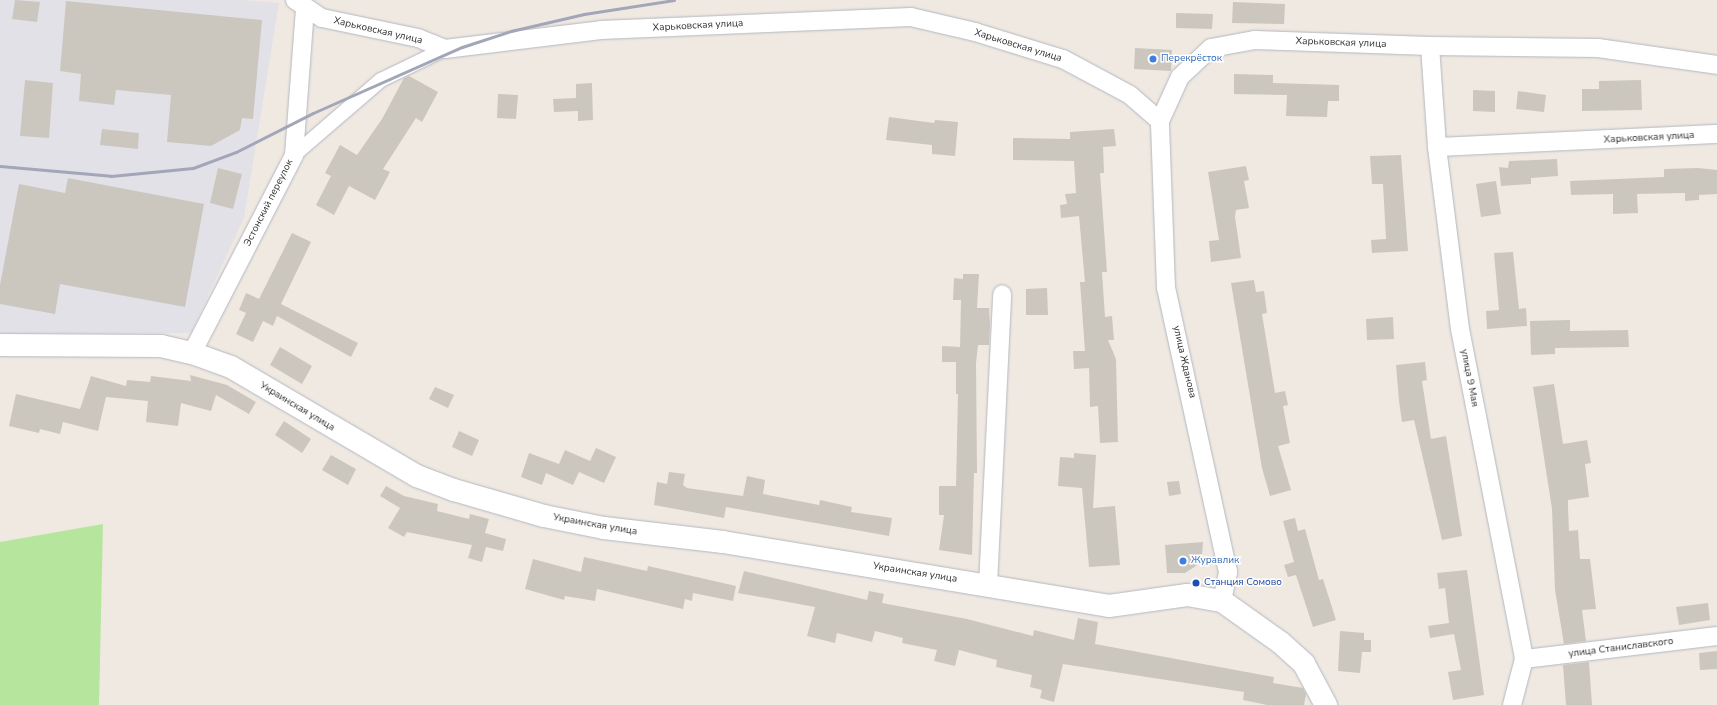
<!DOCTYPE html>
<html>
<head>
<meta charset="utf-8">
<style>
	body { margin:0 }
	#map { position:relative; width:1717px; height:705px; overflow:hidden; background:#efe9e1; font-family:"Nunito Sans",sans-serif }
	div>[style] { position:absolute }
	.industrial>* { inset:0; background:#e3e1e8 }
	.green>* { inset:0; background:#b6e59e }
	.building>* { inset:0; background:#cbc7bf }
	.roads { filter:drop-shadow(0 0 1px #b4b7c1) drop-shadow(0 0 1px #b4b7c1) }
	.pedestrian>* { height:14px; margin:-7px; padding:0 7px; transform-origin:7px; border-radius:7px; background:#fff }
	.minor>* { height:18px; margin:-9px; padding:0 9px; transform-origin:9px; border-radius:9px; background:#fff }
	.tertiary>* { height:22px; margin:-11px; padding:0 11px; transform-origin:11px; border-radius:11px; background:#fff }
	.rail>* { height:3px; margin:-1.5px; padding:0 1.5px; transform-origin:1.5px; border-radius:1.5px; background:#a3a6b8 }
	.dots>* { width:11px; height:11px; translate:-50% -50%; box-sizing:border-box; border:2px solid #fff; border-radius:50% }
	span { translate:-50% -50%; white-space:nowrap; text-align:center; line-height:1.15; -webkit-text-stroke:3px #fff; paint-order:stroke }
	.street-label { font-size:10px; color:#2e2e2e }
	.shop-label { font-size:10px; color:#366cbe }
	.left { translate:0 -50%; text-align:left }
	.transit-label { font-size:10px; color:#164399 }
</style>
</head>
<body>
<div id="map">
	<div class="industrial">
		<div style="clip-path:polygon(0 0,243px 0,279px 3px,244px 218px,191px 333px,0 334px)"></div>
	</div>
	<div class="green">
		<div style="clip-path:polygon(103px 524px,99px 705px,0 705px,0 542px)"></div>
	</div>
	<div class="building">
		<div style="clip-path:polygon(15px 0,40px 2px,37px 22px,12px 19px)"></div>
		<div style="clip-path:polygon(66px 1px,262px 20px,253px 119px,242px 118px,240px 130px,211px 146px,167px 142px,171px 95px,116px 90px,114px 105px,79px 101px,81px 74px,60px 71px)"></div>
		<div style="clip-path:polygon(1233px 2px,1285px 4px,1284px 24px,1232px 23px)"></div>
		<div style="clip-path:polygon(1176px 13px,1213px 14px,1212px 29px,1176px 28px)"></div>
		<div style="clip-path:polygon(1135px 48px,1172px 50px,1171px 71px,1134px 69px)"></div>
		<div style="clip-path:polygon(1234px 74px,1273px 75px,1273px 83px,1339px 85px,1339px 101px,1328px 101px,1327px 117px,1286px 116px,1287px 95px,1234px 94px)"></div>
		<div style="clip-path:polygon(409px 76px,438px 92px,422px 122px,416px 118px,383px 169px,390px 172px,375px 200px,349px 186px,334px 215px,316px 205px,331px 176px,325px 173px,340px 145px,357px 155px,382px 119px,404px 78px)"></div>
		<div style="clip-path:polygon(25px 80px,53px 83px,49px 138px,20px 136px)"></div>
		<div style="clip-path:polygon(1641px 80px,1642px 110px,1582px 111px,1582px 89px,1599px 89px,1599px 81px)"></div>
		<div style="clip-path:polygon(592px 83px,593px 120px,578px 121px,578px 111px,554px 112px,553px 99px,576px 98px,576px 84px)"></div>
		<div style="clip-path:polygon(1473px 90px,1495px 91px,1495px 112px,1473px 111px)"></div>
		<div style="clip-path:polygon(1518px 91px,1546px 95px,1544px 112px,1516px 109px)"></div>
		<div style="clip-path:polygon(498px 94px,518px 95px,516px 119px,497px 118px)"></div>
		<div style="clip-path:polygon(889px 117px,934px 123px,935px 120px,958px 122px,955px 156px,932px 154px,932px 145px,886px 140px)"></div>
		<div style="clip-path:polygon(102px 129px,139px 133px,138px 149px,100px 145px)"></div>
		<div style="clip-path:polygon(1114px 129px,1116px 146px,1103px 147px,1104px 173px,1100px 173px,1107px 272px,1102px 272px,1105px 317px,1112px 316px,1114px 340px,1108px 340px,1116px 359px,1118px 442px,1100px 443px,1098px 406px,1090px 407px,1089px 368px,1074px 369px,1073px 351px,1085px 351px,1080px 282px,1085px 282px,1079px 216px,1061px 218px,1060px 205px,1067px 204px,1065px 194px,1076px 193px,1074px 161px,1013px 160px,1013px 138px,1070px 139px,1070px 132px)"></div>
		<div style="clip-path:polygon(1401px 155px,1408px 251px,1372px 253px,1371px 240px,1386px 239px,1383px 184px,1372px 184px,1370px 156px)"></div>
		<div style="clip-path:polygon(1557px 159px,1558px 176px,1531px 178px,1531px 184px,1501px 186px,1499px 167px,1508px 168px,1509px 161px)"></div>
		<div style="clip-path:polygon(1246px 166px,1249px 180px,1244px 181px,1249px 208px,1236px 210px,1235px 217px,1241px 258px,1211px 262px,1209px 241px,1219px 240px,1208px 172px)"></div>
		<div style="clip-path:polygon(218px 168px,242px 174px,233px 209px,210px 203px)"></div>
		<div style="clip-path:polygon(1698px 168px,1717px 170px,1717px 194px,1699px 195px,1699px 200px,1685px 201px,1685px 193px,1637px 194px,1638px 213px,1613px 214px,1613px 194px,1571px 195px,1570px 181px,1664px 177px,1664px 169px)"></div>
		<div style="clip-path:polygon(68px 178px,204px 204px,185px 307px,60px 284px,55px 314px,0 304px,0 285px,19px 184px,65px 193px)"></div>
		<div style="clip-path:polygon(1496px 181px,1501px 214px,1481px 217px,1476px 184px)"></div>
		<div style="clip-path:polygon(292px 233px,311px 242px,281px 304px,358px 343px,351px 357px,277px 316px,273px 326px,263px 321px,253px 342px,236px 334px,246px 313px,239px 310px,246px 293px,259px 299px)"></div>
		<div style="clip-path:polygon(1513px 252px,1519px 309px,1526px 308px,1527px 326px,1487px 329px,1486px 311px,1499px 310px,1494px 253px)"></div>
		<div style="clip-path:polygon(963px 274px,979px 274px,977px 308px,989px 308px,990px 325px,989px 345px,978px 345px,976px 363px,977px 473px,974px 473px,972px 555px,939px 550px,944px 515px,939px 515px,939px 486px,956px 486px,958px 394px,956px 394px,956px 362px,942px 362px,942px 346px,960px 347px,961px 300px,953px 300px,954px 278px,963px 279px)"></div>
		<div style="clip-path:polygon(1254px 280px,1256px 292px,1264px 291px,1267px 313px,1262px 314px,1275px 393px,1285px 391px,1288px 405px,1283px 406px,1290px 443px,1278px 446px,1291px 490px,1270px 496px,1262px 468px,1231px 283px)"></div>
		<div style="clip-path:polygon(1047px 288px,1048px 315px,1026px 315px,1026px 289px)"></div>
		<div style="clip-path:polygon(1393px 317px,1394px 339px,1367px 340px,1366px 319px)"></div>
		<div style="clip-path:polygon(1570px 320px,1570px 331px,1628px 330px,1629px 347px,1555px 348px,1555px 354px,1531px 355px,1530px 321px)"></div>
		<div style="clip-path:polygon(280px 347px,312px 366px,302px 384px,270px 365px)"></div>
		<div style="clip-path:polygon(1425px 362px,1427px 380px,1422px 381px,1431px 439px,1446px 436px,1462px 536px,1442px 540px,1414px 420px,1402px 422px,1399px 401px,1396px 365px)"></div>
		<div style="clip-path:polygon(190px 375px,227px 385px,256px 402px,249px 414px,216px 395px,211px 411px,181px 403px,178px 426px,146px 422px,148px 401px,106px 397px,98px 431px,63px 422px,60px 434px,40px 429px,39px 433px,9px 426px,16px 394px,80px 409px,91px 376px,126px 386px,127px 380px,150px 382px,151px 376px,191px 381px)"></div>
		<div style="clip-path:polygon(1554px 384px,1563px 444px,1587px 440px,1591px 463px,1585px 464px,1589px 497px,1568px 500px,1568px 507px,1569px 531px,1578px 530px,1580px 559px,1590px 559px,1596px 609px,1582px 610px,1586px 641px,1564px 644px,1555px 590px,1552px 509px,1533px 387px)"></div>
		<div style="clip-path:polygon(435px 387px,454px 395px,448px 408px,429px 399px)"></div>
		<div style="clip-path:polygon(284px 421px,311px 439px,302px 453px,275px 435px)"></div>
		<div style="clip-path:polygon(459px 431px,479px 440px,472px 456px,452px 447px)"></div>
		<div style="clip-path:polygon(596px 448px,616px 457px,604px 483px,579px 472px,573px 485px,546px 473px,542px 485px,521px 477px,529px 453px,559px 464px,565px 450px,590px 461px)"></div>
		<div style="clip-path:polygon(1074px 453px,1096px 455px,1093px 508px,1115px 506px,1120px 565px,1089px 567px,1082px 488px,1058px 486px,1060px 457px,1074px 458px)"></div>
		<div style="clip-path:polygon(331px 455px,356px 469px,348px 485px,322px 470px)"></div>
		<div style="clip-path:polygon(669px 472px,685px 474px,683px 485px,687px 488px,743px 496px,747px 476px,765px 480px,763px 494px,819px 505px,820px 500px,852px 507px,851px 512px,892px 518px,889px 536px,726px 507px,724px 518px,654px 505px,657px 482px,667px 484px)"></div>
		<div style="clip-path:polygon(1179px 481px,1181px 494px,1169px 496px,1167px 482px)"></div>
		<div style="clip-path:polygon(386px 486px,404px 496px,438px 504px,437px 511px,469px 519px,470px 514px,489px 519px,485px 533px,506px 539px,503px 551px,486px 547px,482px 562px,468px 558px,472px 545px,407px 532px,404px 537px,388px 528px,400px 508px,380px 496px)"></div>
		<div style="clip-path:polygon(1295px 518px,1298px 531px,1305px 529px,1319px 580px,1323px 579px,1336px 620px,1313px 627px,1296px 575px,1288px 577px,1284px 565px,1294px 562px,1283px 521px)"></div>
		<div style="clip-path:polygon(1203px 542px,1202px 556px,1196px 566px,1185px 573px,1167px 573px,1165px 545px)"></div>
		<div style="clip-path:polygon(584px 557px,647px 571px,648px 566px,736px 586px,733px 601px,693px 593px,692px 601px,685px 599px,683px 609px,597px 589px,595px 601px,565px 596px,564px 600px,525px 589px,533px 559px,581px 572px)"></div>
		<div style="clip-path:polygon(1467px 570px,1484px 695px,1453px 700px,1448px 672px,1461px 670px,1454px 634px,1430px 638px,1428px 626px,1449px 623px,1445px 588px,1439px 589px,1437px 573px)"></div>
		<div style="clip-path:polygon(744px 571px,867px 600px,869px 591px,884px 594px,882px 603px,967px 619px,1033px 636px,1034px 630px,1074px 640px,1078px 618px,1098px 622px,1095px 644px,1274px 677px,1273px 683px,1303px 688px,1306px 694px,1304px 705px,1267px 705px,1243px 700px,1244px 692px,1063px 664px,1054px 702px,1040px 698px,1042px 690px,1030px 687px,1032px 675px,996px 667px,997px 660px,959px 650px,955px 666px,934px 661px,937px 650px,902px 643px,903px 638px,875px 631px,872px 642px,837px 633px,835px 643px,807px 636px,815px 607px,738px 593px)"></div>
		<div style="clip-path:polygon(1708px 603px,1710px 620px,1679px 625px,1676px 607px)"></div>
		<div style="clip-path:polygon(1340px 631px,1364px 633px,1364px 640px,1371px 640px,1371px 652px,1362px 652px,1360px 673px,1338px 671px)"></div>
		<div style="clip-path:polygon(1717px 651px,1717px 669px,1700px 670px,1699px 653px)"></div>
		<div style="clip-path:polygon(1589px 662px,1592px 705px,1566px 705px,1563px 665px)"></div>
	</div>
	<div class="roads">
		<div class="pedestrian">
			<div style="left:294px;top:155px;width:115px;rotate:-40.8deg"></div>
			<div style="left:381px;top:80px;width:71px;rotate:-25.8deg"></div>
		</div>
		<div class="minor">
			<div style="left:295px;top:0;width:32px;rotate:34deg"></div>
			<div style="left:322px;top:18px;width:98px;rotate:11.8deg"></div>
			<div style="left:418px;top:38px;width:29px;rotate:22deg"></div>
			<div style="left:445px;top:49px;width:157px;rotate:-6.9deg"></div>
			<div style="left:601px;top:30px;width:310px;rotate:-2.4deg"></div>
			<div style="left:911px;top:17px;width:66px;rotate:13.2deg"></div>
			<div style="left:975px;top:32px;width:92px;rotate:17.1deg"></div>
			<div style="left:1063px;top:59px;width:76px;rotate:28.2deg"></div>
			<div style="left:1130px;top:95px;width:40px;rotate:41deg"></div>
			<div style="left:1430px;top:46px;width:101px;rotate:86deg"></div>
			<div style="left:1437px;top:147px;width:183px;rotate:82.8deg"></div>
			<div style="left:1460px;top:329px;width:336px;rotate:79deg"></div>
			<div style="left:1524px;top:659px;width:48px;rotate:104.6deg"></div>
			<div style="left:1437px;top:147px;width:280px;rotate:-2.7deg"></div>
			<div style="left:192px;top:353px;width:223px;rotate:-62.7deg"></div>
			<div style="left:294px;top:155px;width:147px;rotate:-85.7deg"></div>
			<div style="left:988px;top:585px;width:291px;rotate:-87.2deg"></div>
			<div style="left:1222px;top:601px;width:30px;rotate:-78deg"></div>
			<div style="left:1228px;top:572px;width:291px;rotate:-102.3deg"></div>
			<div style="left:1166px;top:288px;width:167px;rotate:-92.1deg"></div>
			<div style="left:1160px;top:121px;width:48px;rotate:-65.6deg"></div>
			<div style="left:1180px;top:77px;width:42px;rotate:-43.1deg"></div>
			<div style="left:1211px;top:48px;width:45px;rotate:-10.3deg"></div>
			<div style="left:1255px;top:40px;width:175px;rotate:2deg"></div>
			<div style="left:1430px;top:46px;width:168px;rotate:0.7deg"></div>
			<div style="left:1598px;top:48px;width:120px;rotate:8.1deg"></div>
			<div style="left:1524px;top:659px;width:194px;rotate:-6.8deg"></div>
		</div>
		<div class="tertiary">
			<div style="left:0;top:345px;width:161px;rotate:0.4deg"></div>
			<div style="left:161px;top:346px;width:32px;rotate:13deg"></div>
			<div style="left:192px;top:353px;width:41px;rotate:19.7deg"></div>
			<div style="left:231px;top:367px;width:216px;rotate:30.4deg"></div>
			<div style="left:417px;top:476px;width:40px;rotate:21deg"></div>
			<div style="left:454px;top:490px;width:94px;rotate:16.1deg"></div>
			<div style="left:544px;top:516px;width:61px;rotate:11.3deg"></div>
			<div style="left:604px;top:528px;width:120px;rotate:6.7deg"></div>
			<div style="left:723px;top:542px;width:391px;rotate:9.4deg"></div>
			<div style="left:1109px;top:606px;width:79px;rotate:-8deg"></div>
			<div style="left:1187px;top:595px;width:36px;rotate:10deg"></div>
			<div style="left:1222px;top:601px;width:72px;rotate:35.4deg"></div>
			<div style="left:1281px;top:643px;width:31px;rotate:42deg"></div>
			<div style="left:1304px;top:664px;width:47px;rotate:61.8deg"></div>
		</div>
	</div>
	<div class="rail">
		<div style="left:0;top:166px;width:111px;rotate:5.1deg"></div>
		<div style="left:111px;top:176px;width:82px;rotate:-5.6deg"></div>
		<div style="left:193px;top:168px;width:46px;rotate:-20.4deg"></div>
		<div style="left:236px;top:152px;width:86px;rotate:-26.9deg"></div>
		<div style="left:313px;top:113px;width:163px;rotate:-23.9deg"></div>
		<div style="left:462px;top:47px;width:52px;rotate:-18.1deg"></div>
		<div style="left:511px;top:31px;width:75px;rotate:-13.1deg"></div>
		<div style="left:584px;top:14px;width:91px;rotate:-8.8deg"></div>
	</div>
	<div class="dots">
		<div style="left:1153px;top:59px;background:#3f7fe0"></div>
		<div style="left:1183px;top:561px;background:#3f7fe0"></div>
		<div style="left:1196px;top:583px;background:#1a4fb4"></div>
	</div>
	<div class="street-label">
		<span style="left:698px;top:26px;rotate:-3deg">Харьковская улица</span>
		<span style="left:378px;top:31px;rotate:13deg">Харьковская улица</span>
		<span style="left:1341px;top:43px;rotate:2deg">Харьковская улица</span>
		<span style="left:1018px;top:46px;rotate:17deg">Харьковская улица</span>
		<span style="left:1649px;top:138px;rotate:-3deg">Харьковская улица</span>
		<span style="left:269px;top:203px;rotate:-63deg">Эстонский переулок</span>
		<span style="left:1184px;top:362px;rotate:77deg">улица Жданова</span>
		<span style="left:1469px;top:378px;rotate:79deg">улица 9 Мая</span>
		<span style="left:297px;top:407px;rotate:31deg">Украинская улица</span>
		<span style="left:595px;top:525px;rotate:10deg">Украинская улица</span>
		<span style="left:915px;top:573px;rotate:9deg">Украинская улица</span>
		<span style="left:1621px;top:648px;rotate:-7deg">улица Станиславского</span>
	</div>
	<div class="shop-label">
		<span class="left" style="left:1161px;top:59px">Перекрёсток</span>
		<span class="left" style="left:1191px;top:561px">Журавлик</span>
	</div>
	<div class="transit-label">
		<span class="left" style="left:1204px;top:583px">Станция Сомово</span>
	</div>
</div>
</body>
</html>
